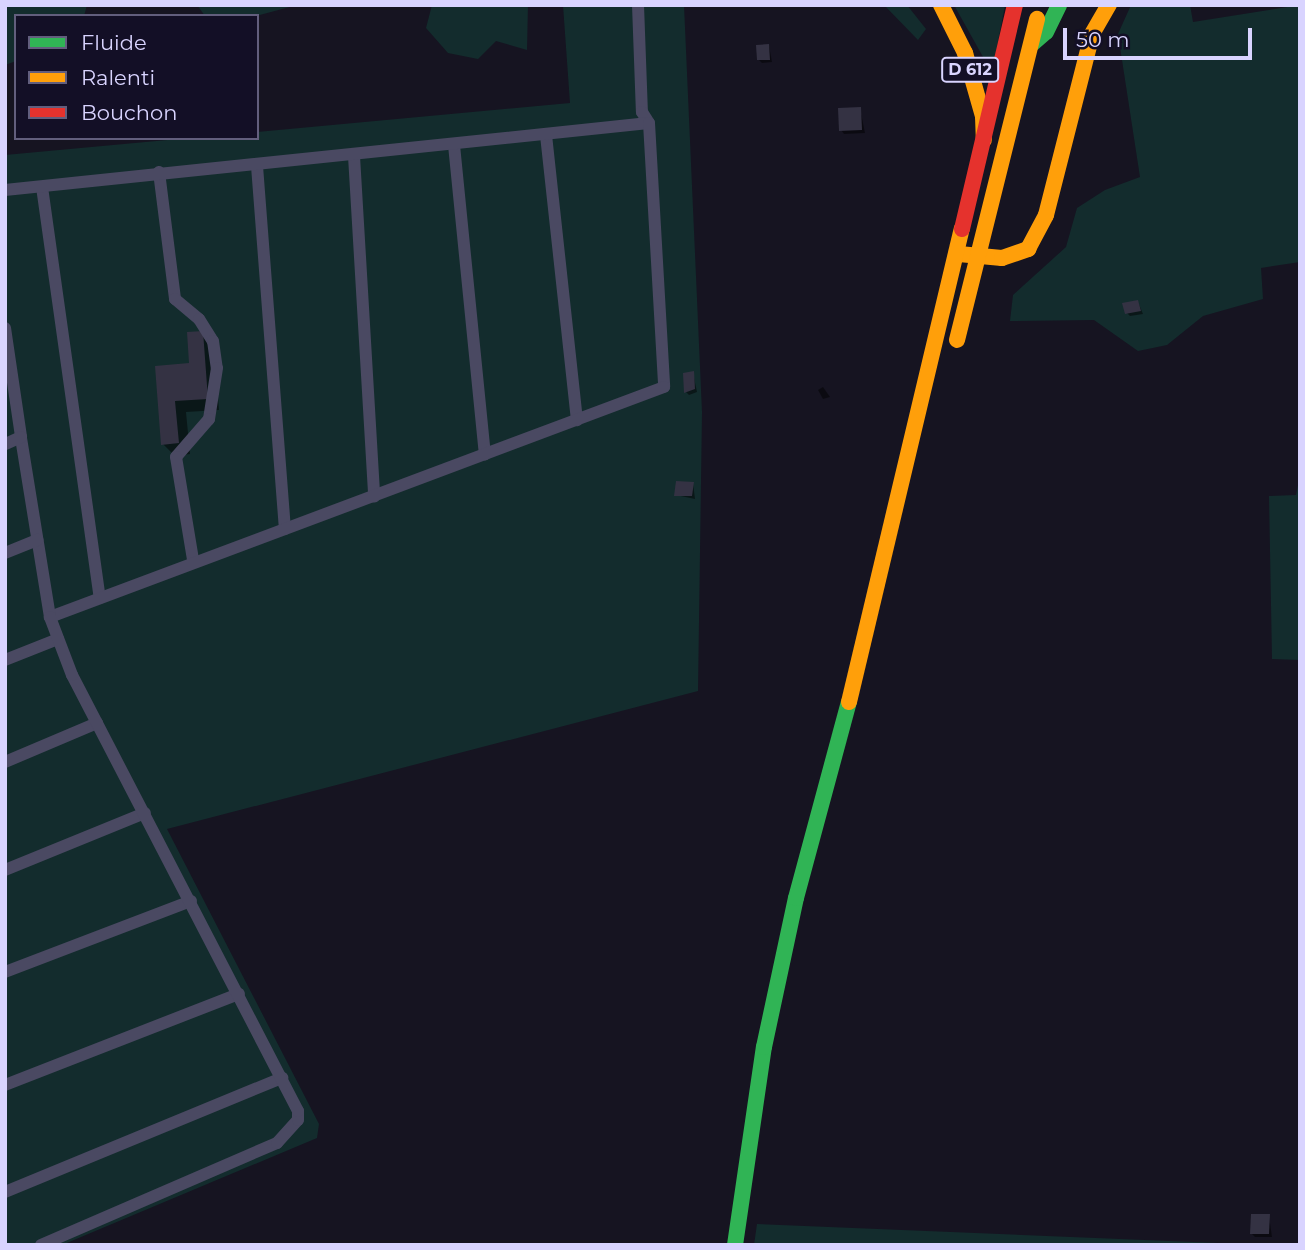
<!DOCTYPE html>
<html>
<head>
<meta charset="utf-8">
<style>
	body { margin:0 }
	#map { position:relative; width:1305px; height:1250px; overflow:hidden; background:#161421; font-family:Montserrat,sans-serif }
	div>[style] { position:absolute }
	.green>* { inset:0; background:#132c2d }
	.shadow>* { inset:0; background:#0007 }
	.building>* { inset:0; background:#343243 }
	.lane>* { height:12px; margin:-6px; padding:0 6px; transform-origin:6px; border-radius:6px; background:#4a4962 }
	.fast>* { height:16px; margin:-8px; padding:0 8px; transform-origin:8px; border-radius:8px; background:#30b455 }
	.slow>* { height:16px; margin:-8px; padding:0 8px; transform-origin:8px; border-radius:8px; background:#ff9f0a }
	.jam>* { height:16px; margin:-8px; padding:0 8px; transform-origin:8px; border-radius:8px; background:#e5322d }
	span { translate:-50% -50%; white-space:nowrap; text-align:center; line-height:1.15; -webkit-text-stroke:7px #130f26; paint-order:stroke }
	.shield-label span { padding:2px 5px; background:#130f26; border:2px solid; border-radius:5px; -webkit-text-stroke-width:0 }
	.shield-label { font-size:16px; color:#d9d4ff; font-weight:700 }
	.frame { position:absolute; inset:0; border:7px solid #d9d4ff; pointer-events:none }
	.legend { position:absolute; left:14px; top:14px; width:245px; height:126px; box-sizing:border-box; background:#130f26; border:2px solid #625e7d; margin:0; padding:9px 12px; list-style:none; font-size:21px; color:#d9d4ff }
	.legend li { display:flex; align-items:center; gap:14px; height:35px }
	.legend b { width:35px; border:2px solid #625e7d }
	.scale { position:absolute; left:1063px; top:28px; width:189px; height:32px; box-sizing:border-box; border:4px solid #d9d4ff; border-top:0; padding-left:9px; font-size:21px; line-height:24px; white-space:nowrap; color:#d9d4ff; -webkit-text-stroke:5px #130f26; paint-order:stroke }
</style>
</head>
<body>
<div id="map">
	<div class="green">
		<div style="clip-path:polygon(5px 5px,87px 5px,84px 16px,16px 16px,16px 61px,5px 65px)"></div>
		<div style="clip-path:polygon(197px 5px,297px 5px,256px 16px,205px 16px)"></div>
		<div style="clip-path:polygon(432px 5px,528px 5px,527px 50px,496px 41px,478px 59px,448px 53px,426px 28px)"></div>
		<div style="clip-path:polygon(563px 5px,684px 5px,702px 412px,698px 691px,167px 829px,319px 1124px,317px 1138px,62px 1245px,5px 1245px,5px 155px,189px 138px,257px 138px,257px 132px,570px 103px)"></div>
		<div style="clip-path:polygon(884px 5px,907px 5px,926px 29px,918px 40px)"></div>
		<div style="clip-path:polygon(954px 5px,1005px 5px,992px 73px)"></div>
		<div style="clip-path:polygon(1131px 5px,1190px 5px,1193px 22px,1300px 5px,1300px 262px,1261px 268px,1263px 299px,1203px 316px,1167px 345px,1138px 351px,1094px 320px,1010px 321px,1013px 295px,1066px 247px,1077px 208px,1105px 190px,1140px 177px,1118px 34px)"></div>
		<div style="clip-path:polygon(1300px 475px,1300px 660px,1272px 659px,1269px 496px,1296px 495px)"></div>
		<div style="clip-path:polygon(757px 1224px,1218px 1243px,1220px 1245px,754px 1245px)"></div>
	</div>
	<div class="shadow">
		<div style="clip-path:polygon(769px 46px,772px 62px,762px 63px,759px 60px)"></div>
		<div style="clip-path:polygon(860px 108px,865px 133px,844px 134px,841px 130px)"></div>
		<div style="clip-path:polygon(1138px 302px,1143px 314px,1130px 316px,1127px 313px)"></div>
		<div style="clip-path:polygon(202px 333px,214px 344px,219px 410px,186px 412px,190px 454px,175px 456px,163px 444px,157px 368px,191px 365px)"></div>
		<div style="clip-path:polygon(693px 373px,697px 392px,689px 395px,686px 392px)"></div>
		<div style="clip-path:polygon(823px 387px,830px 397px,823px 399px,818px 390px)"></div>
		<div style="clip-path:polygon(693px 483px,695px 499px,676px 495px)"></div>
		<div style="clip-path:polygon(1269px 1216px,1272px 1237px,1255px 1237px,1252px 1234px)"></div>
	</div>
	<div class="building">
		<div style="clip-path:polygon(769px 44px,770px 60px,757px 60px,756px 45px)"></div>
		<div style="clip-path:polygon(861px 107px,862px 130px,839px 131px,838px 108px)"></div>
		<div style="clip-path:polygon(1138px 300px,1141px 311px,1125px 314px,1122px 303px)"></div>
		<div style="clip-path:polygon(203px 331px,208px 399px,175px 401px,179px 443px,161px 445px,155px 366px,189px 363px,187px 332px)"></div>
		<div style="clip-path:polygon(694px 371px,695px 389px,684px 393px,683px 373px)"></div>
		<div style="clip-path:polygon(676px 481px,694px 482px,692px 496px,674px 496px)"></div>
		<div style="clip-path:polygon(1251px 1214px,1270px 1214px,1269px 1234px,1250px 1234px)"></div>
	</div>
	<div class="lane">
		<div style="left:638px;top:5px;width:107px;rotate:87.9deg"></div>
		<div style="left:642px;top:112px;width:13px;rotate:58deg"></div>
		<div style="left:546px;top:135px;width:287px;rotate:83.8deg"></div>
		<div style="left:454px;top:145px;width:311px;rotate:84.3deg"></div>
		<div style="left:354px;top:156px;width:341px;rotate:86.6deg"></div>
		<div style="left:257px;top:166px;width:364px;rotate:85.6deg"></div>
		<div style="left:159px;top:172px;width:128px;rotate:82.8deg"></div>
		<div style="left:175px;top:299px;width:31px;rotate:40deg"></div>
		<div style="left:199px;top:319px;width:26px;rotate:58deg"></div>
		<div style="left:213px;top:341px;width:27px;rotate:82deg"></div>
		<div style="left:217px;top:368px;width:52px;rotate:98.9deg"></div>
		<div style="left:209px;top:419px;width:50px;rotate:131deg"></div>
		<div style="left:176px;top:457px;width:104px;rotate:80.6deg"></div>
		<div style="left:42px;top:187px;width:415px;rotate:82deg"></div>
		<div style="left:5px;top:190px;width:647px;rotate:-5.94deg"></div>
		<div style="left:649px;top:123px;width:264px;rotate:86.7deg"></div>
		<div style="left:664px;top:387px;width:656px;rotate:159.46deg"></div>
		<div style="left:50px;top:617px;width:182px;rotate:-99.2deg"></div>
		<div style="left:5px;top:328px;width:110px;rotate:81.6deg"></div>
		<div style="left:21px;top:437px;width:17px;rotate:156deg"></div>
		<div style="left:5px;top:553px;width:35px;rotate:-22deg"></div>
		<div style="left:5px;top:660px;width:57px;rotate:-21.6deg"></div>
		<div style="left:5px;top:762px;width:100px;rotate:-23deg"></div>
		<div style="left:5px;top:870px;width:151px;rotate:-22.2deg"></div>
		<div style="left:5px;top:972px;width:199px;rotate:-20.9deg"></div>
		<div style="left:5px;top:1085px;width:251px;rotate:-21.3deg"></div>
		<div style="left:5px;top:1192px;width:300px;rotate:-22.4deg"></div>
		<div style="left:41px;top:1245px;width:257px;rotate:-23.4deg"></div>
		<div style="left:277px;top:1143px;width:31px;rotate:-48deg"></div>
		<div style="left:298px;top:1120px;width:9px;rotate:-90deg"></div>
		<div style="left:298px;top:1111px;width:491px;rotate:-117.4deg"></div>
		<div style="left:72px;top:675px;width:62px;rotate:-110.8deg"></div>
	</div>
	<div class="fast">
		<div style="left:1032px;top:44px;width:18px;rotate:-41deg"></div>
		<div style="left:1046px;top:32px;width:30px;rotate:-64deg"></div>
		<div style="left:735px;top:1245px;width:200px;rotate:-81.7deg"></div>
		<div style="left:764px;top:1047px;width:152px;rotate:-77.9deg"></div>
		<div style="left:796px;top:898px;width:203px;rotate:-74.9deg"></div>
	</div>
	<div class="slow">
		<div style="left:941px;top:5px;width:54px;rotate:63.4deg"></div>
		<div style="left:965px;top:53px;width:66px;rotate:74.1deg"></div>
		<div style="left:983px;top:116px;width:24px;rotate:88deg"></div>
		<div style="left:959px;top:254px;width:43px;rotate:5.3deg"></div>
		<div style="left:1002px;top:258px;width:28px;rotate:-19deg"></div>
		<div style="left:1028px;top:249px;width:38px;rotate:-62deg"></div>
		<div style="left:1046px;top:215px;width:187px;rotate:-75.7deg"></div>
		<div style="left:1092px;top:34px;width:34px;rotate:-60deg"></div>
		<div style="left:957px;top:340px;width:331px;rotate:-76deg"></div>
		<div style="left:849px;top:702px;width:486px;rotate:-76.6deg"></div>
	</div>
	<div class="jam">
		<div style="left:962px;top:229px;width:230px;rotate:-76.7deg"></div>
	</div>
	<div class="shield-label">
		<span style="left:970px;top:70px">D 612</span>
	</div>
	<div class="frame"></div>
	<ul class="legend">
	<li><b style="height:9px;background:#30b455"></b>Fluide</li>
	<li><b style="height:9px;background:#ff9f0a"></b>Ralenti</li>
	<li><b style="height:9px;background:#e5322d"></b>Bouchon</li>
	</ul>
	<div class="scale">50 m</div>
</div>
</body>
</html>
